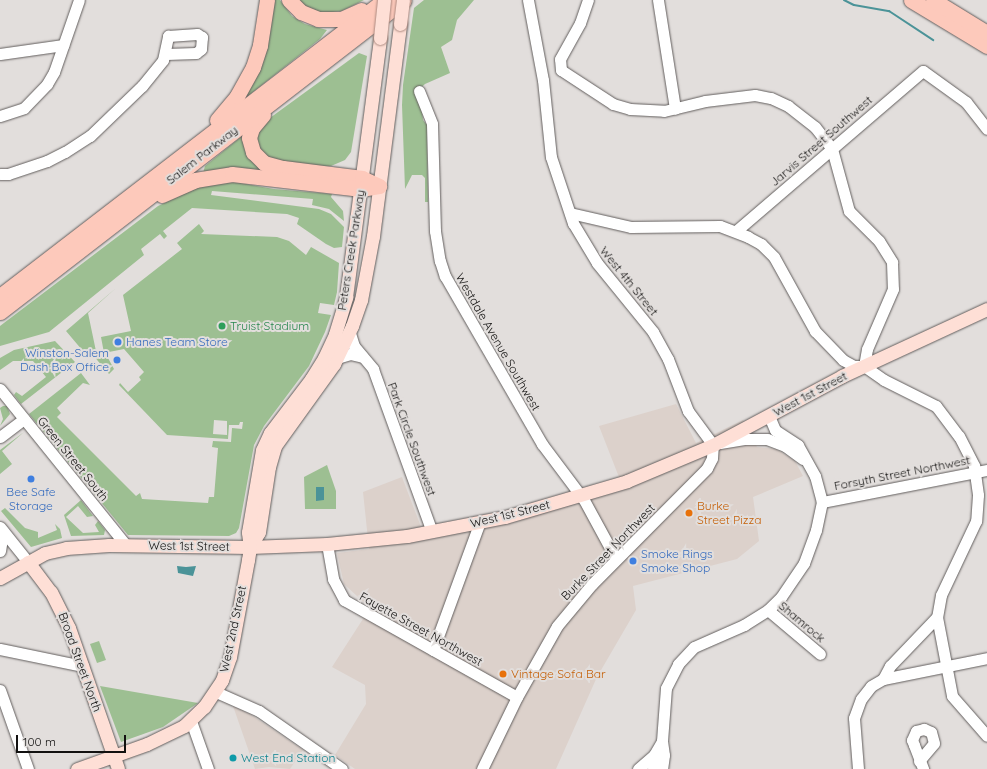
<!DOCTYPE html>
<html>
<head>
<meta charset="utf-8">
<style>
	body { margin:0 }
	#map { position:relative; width:987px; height:769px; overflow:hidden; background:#e2dedc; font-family:Quicksand,sans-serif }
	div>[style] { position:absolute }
	.built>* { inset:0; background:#dcd1cb }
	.green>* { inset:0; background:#9dbf92 }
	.water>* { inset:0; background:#4b9398 }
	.stream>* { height:2px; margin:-1px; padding:0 1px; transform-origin:1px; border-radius:1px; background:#4b9398 }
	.roads { filter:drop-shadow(0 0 1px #625e5d) drop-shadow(0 0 1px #625e5d) }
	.minor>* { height:11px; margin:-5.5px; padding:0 5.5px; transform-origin:5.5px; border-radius:5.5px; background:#fff }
	.major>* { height:13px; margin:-6.5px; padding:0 6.5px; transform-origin:6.5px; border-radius:6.5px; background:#fedfd6 }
	.highway>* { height:15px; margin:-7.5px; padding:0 7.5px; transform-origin:7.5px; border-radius:7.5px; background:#fdc9bb }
	.bridges { filter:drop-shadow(0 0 1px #ab897f) drop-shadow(0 0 1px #ab897f) }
	.major-bridge>* { height:13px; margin:-6.5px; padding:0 6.5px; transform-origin:6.5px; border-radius:6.5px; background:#fedfd6 }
	.dots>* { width:11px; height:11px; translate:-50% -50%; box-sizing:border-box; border:2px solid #e2dedc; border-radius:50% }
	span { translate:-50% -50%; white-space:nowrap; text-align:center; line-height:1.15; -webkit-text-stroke:4px #e2dedc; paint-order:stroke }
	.street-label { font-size:12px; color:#121110 }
	.leisure-label { font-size:12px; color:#27864d }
	.left { translate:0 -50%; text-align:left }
	.shop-label { font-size:12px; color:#366cbe }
	.right { translate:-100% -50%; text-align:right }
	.food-label { font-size:12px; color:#c56008 }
	.culture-label { font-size:12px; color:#0d838f }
	.scale { position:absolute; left:16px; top:735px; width:110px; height:18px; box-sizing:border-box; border:2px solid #121110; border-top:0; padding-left:5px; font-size:12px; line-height:14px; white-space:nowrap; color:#121110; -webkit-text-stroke:3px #e2dedc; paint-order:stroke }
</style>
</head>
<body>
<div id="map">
	<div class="built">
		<div style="clip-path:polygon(676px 404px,696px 443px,743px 420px,757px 447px,776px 449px,795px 461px,803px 476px,753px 497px,759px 541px,737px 559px,633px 586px,636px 610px,597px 677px,556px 769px,355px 769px,335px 755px,366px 704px,365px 685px,332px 667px,370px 608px,344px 584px,337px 553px,369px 549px,363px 492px,402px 477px,426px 540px,517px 520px,624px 490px,599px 426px)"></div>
		<div style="clip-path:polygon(233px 706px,250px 714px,303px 750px,290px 769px,269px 767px,255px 769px)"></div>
	</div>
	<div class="green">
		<div style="clip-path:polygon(270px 0,280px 0,292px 16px,305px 24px,327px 30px,320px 39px,248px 96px,242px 95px)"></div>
		<div style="clip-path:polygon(295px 0,364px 0,342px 11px,313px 14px)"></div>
		<div style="clip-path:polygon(424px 0,474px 0,457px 20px,452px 40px,441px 47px,450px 73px,425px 84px,415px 93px,422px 111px,423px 120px,427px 125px,428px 202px,425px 202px,425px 178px,422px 175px,412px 175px,405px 189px,402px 105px,403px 85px,414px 8px)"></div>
		<div style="clip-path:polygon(359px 53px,367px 56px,351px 152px,345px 160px,331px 166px,318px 167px,293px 165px,264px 156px,256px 141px,257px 131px,263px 123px)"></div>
		<div style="clip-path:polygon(247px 132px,261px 164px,259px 171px,203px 173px,205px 166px)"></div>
		<div style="clip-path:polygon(235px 182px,274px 189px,332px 194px,331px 197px,343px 211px,344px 221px,329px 209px,312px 205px,313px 199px,212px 191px,211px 195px,319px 209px,331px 214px,344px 227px,342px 247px,334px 248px,326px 244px,297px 224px,299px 218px,287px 214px,192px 208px,163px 231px,167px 236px,164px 239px,160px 234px,141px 249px,144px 255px,49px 332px,0 346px,0 326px,158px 206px,198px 187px)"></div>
		<div style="clip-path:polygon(evenodd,199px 224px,204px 231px,201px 234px,277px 237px,289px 241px,306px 255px,311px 247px,339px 263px,337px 292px,334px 305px,320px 303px,318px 313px,331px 315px,325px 332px,309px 366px,264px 426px,254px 445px,239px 528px,236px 533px,229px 536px,128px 535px,29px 414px,81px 373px,90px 385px,83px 383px,57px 408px,61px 413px,57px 417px,136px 496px,140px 493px,142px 499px,208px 503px,209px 497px,214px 497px,218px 448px,212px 447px,213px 441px,231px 442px,232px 428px,242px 429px,243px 422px,240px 422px,239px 425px,229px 425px,228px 439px,167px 435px,119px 385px,120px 383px,128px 392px,141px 380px,139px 377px,144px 372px,124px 349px,104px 353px,101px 337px,131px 331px,123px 295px,182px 249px,177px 243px,199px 224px,214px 420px,227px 421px,227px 435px,213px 434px,214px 420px)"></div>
		<div style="clip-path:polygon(116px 288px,88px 313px,97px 356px,108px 358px,114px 369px,109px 374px,92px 354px,88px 357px,66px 331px)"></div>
		<div style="clip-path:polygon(55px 341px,75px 362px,21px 404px,14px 395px,16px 392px,22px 396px,46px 377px,33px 361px,13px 361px,0 370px,0 358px,14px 350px)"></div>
		<div style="clip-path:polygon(3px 406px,7px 406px,10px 414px,0 426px,3px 419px,0 408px)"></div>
		<div style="clip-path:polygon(24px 432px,2px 451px,12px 464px,0 474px,0 450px)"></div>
		<div style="clip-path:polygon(327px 465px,336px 491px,336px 509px,305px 509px,304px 477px)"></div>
		<div style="clip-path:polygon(81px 500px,93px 516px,87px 517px,78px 506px,66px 517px,83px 533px,99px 532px,95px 525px,98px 521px,105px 530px,104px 535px,71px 536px,64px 515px)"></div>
		<div style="clip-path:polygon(5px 508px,25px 528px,38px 532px,38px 538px,57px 530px,55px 524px,60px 529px,62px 538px,31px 547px,1px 511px)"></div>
		<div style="clip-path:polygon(99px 641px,106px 660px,97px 663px,90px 644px)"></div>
		<div style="clip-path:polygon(100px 686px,198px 703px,163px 727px,121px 742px)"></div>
	</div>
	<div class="water">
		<div style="clip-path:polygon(316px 487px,324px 487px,324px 500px,316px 501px)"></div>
		<div style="clip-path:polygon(177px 566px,186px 567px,196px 566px,193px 576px,178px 573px)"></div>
	</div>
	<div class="stream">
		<div style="left:844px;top:0;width:11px;rotate:27deg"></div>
		<div style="left:854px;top:5px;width:36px;rotate:10deg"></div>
		<div style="left:889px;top:11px;width:53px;rotate:33.4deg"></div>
	</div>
	<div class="roads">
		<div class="minor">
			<div style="left:528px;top:0;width:81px;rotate:79.4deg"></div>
			<div style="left:543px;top:80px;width:77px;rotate:84.1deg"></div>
			<div style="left:551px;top:157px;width:70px;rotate:71.6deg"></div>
			<div style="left:573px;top:223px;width:47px;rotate:59deg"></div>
			<div style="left:597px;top:263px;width:89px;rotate:50.9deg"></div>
			<div style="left:653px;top:332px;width:31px;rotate:61deg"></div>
			<div style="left:668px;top:359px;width:56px;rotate:69deg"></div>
			<div style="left:688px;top:411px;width:42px;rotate:53.7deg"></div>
			<div style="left:658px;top:0;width:110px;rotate:81.1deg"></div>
			<div style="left:0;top:54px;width:64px;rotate:-8.1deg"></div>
			<div style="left:561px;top:70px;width:62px;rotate:33.2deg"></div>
			<div style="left:613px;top:104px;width:18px;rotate:16deg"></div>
			<div style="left:630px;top:109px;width:34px;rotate:3deg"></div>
			<div style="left:664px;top:111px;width:42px;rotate:-13.7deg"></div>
			<div style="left:705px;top:101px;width:50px;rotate:-6.8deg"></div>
			<div style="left:755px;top:95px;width:16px;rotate:11deg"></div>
			<div style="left:771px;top:98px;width:19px;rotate:25deg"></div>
			<div style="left:788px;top:106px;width:34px;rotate:38deg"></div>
			<div style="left:815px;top:127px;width:28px;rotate:52deg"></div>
			<div style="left:832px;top:149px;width:64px;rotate:74.7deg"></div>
			<div style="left:849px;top:211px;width:42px;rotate:45deg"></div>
			<div style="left:879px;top:241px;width:25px;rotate:58deg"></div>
			<div style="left:892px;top:262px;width:27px;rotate:88deg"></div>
			<div style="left:893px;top:289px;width:65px;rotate:113.4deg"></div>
			<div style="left:867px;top:349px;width:17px;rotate:100deg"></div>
			<div style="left:561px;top:70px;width:11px;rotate:-95deg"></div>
			<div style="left:560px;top:59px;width:41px;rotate:-60.9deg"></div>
			<div style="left:580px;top:23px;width:24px;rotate:-71deg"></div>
			<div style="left:419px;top:91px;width:35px;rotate:68deg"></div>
			<div style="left:432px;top:124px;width:107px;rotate:88.4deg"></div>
			<div style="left:435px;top:231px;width:30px;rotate:81deg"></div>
			<div style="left:440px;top:261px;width:16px;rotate:72deg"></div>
			<div style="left:445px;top:276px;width:194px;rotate:60deg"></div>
			<div style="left:542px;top:444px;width:70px;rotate:53.1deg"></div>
			<div style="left:584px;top:500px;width:67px;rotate:61.5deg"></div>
			<div style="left:0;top:116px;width:25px;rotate:-18deg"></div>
			<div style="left:24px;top:108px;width:33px;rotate:-46deg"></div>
			<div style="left:47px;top:84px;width:14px;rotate:-60deg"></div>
			<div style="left:54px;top:72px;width:76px;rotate:-70.9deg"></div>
			<div style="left:0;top:174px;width:8px"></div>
			<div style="left:8px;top:174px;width:41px;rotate:-18.4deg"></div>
			<div style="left:47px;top:161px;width:20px;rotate:-27deg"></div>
			<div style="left:65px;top:152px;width:30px;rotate:-33deg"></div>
			<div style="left:90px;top:136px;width:72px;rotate:-43.9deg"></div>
			<div style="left:142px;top:86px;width:33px;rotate:-51deg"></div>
			<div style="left:163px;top:60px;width:25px;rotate:-78deg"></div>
			<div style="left:168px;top:36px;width:29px;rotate:-4deg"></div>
			<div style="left:197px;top:34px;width:6px;rotate:31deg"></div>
			<div style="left:202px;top:37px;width:12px;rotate:95deg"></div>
			<div style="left:201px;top:49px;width:6px;rotate:141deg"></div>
			<div style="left:196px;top:53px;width:30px;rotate:178deg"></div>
			<div style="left:570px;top:213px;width:63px;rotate:12.9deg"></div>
			<div style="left:631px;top:227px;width:89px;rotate:-0.6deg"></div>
			<div style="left:720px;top:226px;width:30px;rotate:21deg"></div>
			<div style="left:748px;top:237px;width:15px;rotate:28deg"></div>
			<div style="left:761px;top:244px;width:18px;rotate:45deg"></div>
			<div style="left:774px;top:257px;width:85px;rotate:61deg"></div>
			<div style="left:815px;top:331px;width:40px;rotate:46deg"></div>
			<div style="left:843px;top:360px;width:13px;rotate:29deg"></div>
			<div style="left:854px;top:366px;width:10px"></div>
			<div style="left:736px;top:231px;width:246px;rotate:-40.6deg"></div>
			<div style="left:923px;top:71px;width:53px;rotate:35.8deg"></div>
			<div style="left:966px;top:102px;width:34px;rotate:52deg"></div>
			<div style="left:350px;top:333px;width:14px;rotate:73deg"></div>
			<div style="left:354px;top:346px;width:30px;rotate:50deg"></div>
			<div style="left:373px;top:369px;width:173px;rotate:70.1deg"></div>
			<div style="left:337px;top:358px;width:14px;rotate:-17deg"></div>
			<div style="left:350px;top:354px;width:13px;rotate:13deg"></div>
			<div style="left:864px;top:366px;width:24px;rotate:35deg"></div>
			<div style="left:884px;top:380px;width:58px;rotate:26.6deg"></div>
			<div style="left:936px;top:406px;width:38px;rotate:53deg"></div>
			<div style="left:959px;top:436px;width:34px;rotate:63deg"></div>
			<div style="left:974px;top:466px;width:29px;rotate:82deg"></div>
			<div style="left:978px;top:495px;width:26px;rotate:94deg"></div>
			<div style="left:976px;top:521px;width:82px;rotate:115.3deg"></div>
			<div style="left:941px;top:595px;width:22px;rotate:100deg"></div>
			<div style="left:937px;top:617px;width:80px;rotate:79.2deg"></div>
			<div style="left:952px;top:696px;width:53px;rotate:48.8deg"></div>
			<div style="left:0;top:389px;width:201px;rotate:51.1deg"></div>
			<div style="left:0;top:437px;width:30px;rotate:-37deg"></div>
			<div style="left:720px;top:443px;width:26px;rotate:-9deg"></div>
			<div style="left:746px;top:439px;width:21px"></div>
			<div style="left:767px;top:439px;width:19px;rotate:21deg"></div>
			<div style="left:785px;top:446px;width:22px;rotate:36deg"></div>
			<div style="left:822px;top:502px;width:168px;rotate:-11deg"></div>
			<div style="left:0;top:527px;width:45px;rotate:51.3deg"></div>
			<div style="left:327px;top:544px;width:36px;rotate:80deg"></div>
			<div style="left:333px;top:579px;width:24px;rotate:62deg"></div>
			<div style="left:344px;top:600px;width:198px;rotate:29.3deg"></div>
			<div style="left:0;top:551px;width:20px;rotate:-81deg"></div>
			<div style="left:768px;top:610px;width:68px;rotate:40.2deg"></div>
			<div style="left:0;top:649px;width:85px;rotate:11.6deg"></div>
			<div style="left:433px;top:650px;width:134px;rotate:-69.9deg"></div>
			<div style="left:883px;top:679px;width:15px;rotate:-62deg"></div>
			<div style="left:890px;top:666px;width:68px;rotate:-46.2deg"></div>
			<div style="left:0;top:690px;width:84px;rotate:70.5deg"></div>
			<div style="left:216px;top:692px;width:47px;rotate:23.8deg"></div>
			<div style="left:259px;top:711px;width:101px;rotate:34.9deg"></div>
			<div style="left:191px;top:721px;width:51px;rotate:70.5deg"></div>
			<div style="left:662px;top:741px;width:14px;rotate:82deg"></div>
			<div style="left:664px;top:755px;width:14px;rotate:98deg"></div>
			<div style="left:919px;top:761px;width:23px;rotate:-50deg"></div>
			<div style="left:934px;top:743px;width:11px;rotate:-105deg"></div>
			<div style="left:931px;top:732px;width:8px;rotate:-157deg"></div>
			<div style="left:924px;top:729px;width:8px;rotate:166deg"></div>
			<div style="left:916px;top:731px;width:10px;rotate:114deg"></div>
			<div style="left:912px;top:740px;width:5px;rotate:68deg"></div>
			<div style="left:914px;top:745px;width:26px;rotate:69deg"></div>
			<div style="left:482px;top:769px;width:80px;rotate:-64.1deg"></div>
			<div style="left:517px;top:697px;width:81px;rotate:-60.6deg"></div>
			<div style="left:557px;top:626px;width:55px;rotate:-50.2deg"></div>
			<div style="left:592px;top:584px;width:163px;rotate:-45.2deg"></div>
			<div style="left:707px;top:468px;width:11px;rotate:-63deg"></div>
			<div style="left:712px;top:458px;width:13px;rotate:-86deg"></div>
			<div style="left:638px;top:769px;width:21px;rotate:-41deg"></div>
			<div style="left:653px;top:769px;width:14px;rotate:-86deg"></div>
			<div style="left:654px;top:755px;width:16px;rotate:-60deg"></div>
			<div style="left:662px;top:741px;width:53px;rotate:-85.7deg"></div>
			<div style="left:666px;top:688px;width:27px;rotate:-63deg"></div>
			<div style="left:678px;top:664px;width:23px;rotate:-47deg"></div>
			<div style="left:694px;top:647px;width:55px;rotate:-23.7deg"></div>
			<div style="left:744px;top:625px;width:28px;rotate:-32deg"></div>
			<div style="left:768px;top:610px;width:18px;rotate:-45deg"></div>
			<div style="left:781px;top:597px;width:41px;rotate:-55.9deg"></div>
			<div style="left:804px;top:563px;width:35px;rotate:-70deg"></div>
			<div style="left:816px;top:530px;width:29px;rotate:-78deg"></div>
			<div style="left:822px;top:502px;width:27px;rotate:-105deg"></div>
			<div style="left:815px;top:476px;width:35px;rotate:-119deg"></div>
			<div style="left:798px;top:445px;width:27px;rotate:-147deg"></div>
			<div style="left:775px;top:430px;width:15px;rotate:-113deg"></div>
			<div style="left:858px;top:769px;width:51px;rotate:-94.5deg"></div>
			<div style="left:854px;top:718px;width:20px;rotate:-70deg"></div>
			<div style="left:861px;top:699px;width:16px;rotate:-52deg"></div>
			<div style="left:871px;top:686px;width:14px;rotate:-30deg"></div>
			<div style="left:883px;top:679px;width:106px;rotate:-11.4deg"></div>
		</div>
		<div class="major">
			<div style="left:250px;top:547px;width:17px;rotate:-59deg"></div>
			<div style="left:259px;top:532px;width:66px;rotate:-81.3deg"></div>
			<div style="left:269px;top:467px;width:22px;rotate:-74deg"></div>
			<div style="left:275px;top:446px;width:101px;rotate:-54.3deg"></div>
			<div style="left:334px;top:364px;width:42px;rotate:-64.7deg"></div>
			<div style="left:352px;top:326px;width:28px;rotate:-71deg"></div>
			<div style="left:361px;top:300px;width:65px;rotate:-79.4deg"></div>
			<div style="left:373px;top:236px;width:214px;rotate:-82.7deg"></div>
			<div style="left:28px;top:562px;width:38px;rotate:53deg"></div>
			<div style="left:51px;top:592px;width:40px;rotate:63.4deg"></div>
			<div style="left:69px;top:628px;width:149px;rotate:70.8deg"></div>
			<div style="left:0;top:578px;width:51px;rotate:-29.1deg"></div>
			<div style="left:45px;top:553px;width:22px;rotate:-13deg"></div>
			<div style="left:66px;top:548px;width:43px;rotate:-4deg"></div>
			<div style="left:109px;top:545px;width:141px;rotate:0.8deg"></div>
			<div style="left:250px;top:547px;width:77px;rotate:-2.2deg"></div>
			<div style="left:327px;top:544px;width:80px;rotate:-5.7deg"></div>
			<div style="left:407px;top:536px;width:100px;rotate:-11deg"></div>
			<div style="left:505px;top:517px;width:127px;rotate:-16.4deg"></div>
			<div style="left:627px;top:481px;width:93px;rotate:-22.7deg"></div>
			<div style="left:713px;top:445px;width:146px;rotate:-28.1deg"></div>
			<div style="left:842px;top:376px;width:160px;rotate:-24.8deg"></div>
			<div style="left:77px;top:769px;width:74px;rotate:-19.7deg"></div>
			<div style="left:147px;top:744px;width:41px;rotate:-25.9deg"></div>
			<div style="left:184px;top:726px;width:28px;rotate:-44deg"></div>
			<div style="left:204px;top:707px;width:32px;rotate:-56deg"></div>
			<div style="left:222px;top:680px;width:24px;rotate:-71deg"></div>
			<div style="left:230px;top:657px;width:99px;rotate:-79.5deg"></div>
			<div style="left:248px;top:560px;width:13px;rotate:-81deg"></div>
			<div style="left:250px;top:547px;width:15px;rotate:-98deg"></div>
			<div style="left:248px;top:532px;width:83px;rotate:-80.3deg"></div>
			<div style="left:262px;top:450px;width:19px;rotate:-65deg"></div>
			<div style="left:270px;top:433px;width:68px;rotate:-52.8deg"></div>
			<div style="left:311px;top:379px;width:25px;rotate:-58deg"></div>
			<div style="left:324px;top:358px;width:26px;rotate:-65deg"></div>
			<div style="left:335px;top:334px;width:39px;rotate:-73deg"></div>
			<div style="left:346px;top:297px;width:261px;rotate:-82.5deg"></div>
		</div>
		<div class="highway">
			<div style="left:289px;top:0;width:17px;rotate:45deg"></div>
			<div style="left:301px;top:12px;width:18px;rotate:22deg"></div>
			<div style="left:318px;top:19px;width:23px"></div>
			<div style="left:341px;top:19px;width:22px;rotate:-24deg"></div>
			<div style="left:911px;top:0;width:89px;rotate:31.2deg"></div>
			<div style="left:933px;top:0;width:63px;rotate:31.4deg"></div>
			<div style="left:263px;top:115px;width:17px;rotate:130deg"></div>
			<div style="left:252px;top:128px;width:10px;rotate:107deg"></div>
			<div style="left:249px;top:138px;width:15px;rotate:74deg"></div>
			<div style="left:253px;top:152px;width:16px;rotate:45deg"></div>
			<div style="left:264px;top:163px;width:20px;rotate:15deg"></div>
			<div style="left:283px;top:168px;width:80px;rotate:7.2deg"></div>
			<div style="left:362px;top:178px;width:19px;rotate:25deg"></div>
			<div style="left:217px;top:120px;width:31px;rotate:-50deg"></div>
			<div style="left:237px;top:96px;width:33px;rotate:-61deg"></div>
			<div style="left:253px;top:67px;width:23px;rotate:-72deg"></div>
			<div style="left:260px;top:45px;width:46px;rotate:-81.2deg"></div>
			<div style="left:162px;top:195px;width:36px;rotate:-24deg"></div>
			<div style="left:195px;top:180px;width:37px;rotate:-9deg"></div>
			<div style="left:232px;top:174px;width:130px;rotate:6.6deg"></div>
			<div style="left:361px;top:189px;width:18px;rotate:-9deg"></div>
			<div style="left:0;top:296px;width:486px;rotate:-37.6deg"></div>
			<div style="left:0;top:312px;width:510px;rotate:-37.68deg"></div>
		</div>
	</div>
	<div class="bridges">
		<div class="major-bridge">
			<div style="left:400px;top:24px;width:24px;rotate:-83deg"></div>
			<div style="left:380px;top:38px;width:38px;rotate:-84deg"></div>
		</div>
	</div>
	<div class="dots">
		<div style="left:222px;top:326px;background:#2e9e5b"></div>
		<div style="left:118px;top:342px;background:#3f7fe0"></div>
		<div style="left:117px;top:360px;background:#3f7fe0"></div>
		<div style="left:31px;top:479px;background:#3f7fe0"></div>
		<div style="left:689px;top:513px;background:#e8710a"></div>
		<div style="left:633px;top:561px;background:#3f7fe0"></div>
		<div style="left:503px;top:674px;background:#e8710a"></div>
		<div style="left:233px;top:758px;background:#0f9aa8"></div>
	</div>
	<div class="street-label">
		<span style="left:821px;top:141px;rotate:-41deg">Jarvis Street Southwest</span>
		<span style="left:202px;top:155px;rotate:-38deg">Salem Parkway</span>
		<span style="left:351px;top:250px;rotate:-81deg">Peters Creek Parkway</span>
		<span style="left:629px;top:281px;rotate:51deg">West 4th Street</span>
		<span style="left:498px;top:342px;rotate:60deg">Westdale Avenue Southwest</span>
		<span style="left:810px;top:394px;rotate:-28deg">West 1st Street</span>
		<span style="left:412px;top:439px;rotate:70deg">Park Circle Southwest</span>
		<span style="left:73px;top:459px;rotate:51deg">Green Street South</span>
		<span style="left:902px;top:473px;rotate:-11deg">Forsyth Street Northwest</span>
		<span style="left:510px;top:514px;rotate:-14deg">West 1st Street</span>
		<span style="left:189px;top:546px;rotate:1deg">West 1st Street</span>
		<span style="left:608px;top:552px;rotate:-46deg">Burke Street Northwest</span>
		<span style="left:802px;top:622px;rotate:40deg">Shamrock</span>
		<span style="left:233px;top:629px;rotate:-78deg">West 2nd Street</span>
		<span style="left:421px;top:629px;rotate:29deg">Fayette Street Northwest</span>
		<span style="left:80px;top:662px;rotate:70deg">Broad Street North</span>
	</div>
	<div class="leisure-label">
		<span class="left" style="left:230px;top:326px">Truist Stadium</span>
	</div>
	<div class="shop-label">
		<span class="left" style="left:126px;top:342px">Hanes Team Store</span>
		<span class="right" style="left:109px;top:360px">Winston-Salem<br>Dash Box Office</span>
		<span style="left:31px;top:499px">Bee Safe<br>Storage</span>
		<span class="left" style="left:641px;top:561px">Smoke Rings<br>Smoke Shop</span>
	</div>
	<div class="food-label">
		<span class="left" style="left:697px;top:513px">Burke<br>Street Pizza</span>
		<span class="left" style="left:511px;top:674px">Vintage Sofa Bar</span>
	</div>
	<div class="culture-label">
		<span class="left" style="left:241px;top:758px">West End Station</span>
	</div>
	<div class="scale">100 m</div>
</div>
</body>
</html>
